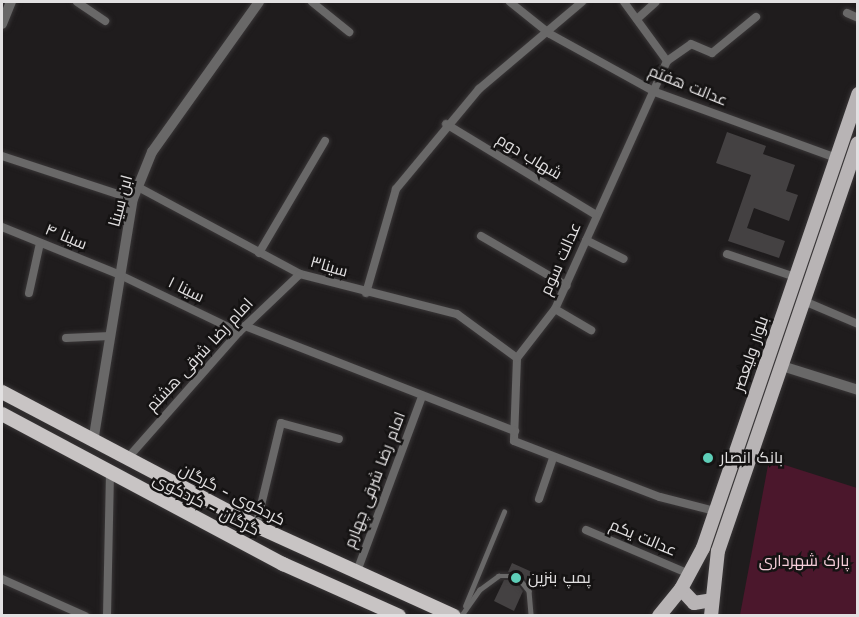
<!DOCTYPE html>
<html>
<head>
<meta charset="utf-8">
<style>
	body { margin:0 }
	#map { position:relative; width:859px; height:617px; overflow:hidden; background:#1f1c1d; font-family:"Work Sans",Cairo,sans-serif }
	div>[style] { position:absolute }
	.green>* { inset:0; background:#4b172c }
	.building>* { inset:0; background:#444142 }
	.roads { filter:drop-shadow(0 0 2px #3a3738) drop-shadow(0 0 2px #3a3738) }
	.service>* { height:4.5px; margin:-2.25px; padding:0 2.25px; transform-origin:2.25px; border-radius:2.25px; background:#696868 }
	.minor>* { height:8px; margin:-4px; padding:0 4px; transform-origin:4px; border-radius:4px; background:#696868 }
	.tertiary>* { height:10px; margin:-5px; padding:0 5px; transform-origin:5px; border-radius:5px; background:#696868 }
	.primary>* { height:14px; margin:-7px; padding:0 7px; transform-origin:7px; border-radius:7px; background:#b8b4b5 }
	.trunk>* { height:14px; margin:-7px; padding:0 7px; transform-origin:7px; border-radius:7px; background:#c8c4c4 }
	.dots>* { width:16px; height:16px; translate:-50% -50%; box-sizing:border-box; border:3px solid #151313; border-radius:50% }
	span { translate:-50% -50%; white-space:nowrap; text-align:center; line-height:1.15; -webkit-text-stroke:5px #151313; paint-order:stroke }
	.street-label { font-size:16px; color:#e2e0e1 }
	.poi-label { font-size:16px; color:#e2e0e1 }
	.left { translate:0 -50%; text-align:left }
	.park-label { font-size:16px; color:#f6cdd9 }
	.frame { position:absolute; inset:0; border:3px solid #e2e0e1; pointer-events:none }
</style>
</head>
<body>
<div id="map">
	<div class="green">
		<div style="clip-path:polygon(769px 460px,857px 488px,857px 615px,740px 615px)"></div>
	</div>
	<div class="building">
		<div style="clip-path:polygon(727px 132px,766px 146px,763px 154px,795px 165px,786px 191px,798px 195px,789px 221px,754px 208px,747px 228px,785px 241px,779px 258px,728px 241px,751px 175px,716px 163px)"></div>
		<div style="clip-path:polygon(512px 563px,532px 572px,527px 582px,519px 572px,508px 572px)"></div>
		<div style="clip-path:polygon(504px 580px,515px 580px,523px 591px,514px 611px,494px 601px)"></div>
	</div>
	<div class="roads">
		<div class="service">
			<div style="left:465px;top:606px;width:102px;rotate:-67.5deg"></div>
			<div style="left:461px;top:616px;width:32px;rotate:-55deg"></div>
			<div style="left:479px;top:590px;width:24px;rotate:-36deg"></div>
			<div style="left:498px;top:576px;width:19px"></div>
			<div style="left:517px;top:576px;width:19px;rotate:51deg"></div>
			<div style="left:529px;top:591px;width:25px;rotate:85deg"></div>
		</div>
		<div class="minor">
			<div style="left:77px;top:2px;width:34px;rotate:34deg"></div>
			<div style="left:312px;top:2px;width:48px;rotate:39deg"></div>
			<div style="left:510px;top:2px;width:51px;rotate:38.7deg"></div>
			<div style="left:550px;top:34px;width:120px;rotate:28.9deg"></div>
			<div style="left:655px;top:92px;width:193px;rotate:20deg"></div>
			<div style="left:624px;top:2px;width:73px;rotate:53.9deg"></div>
			<div style="left:667px;top:61px;width:272px;rotate:114.3deg"></div>
			<div style="left:555px;top:309px;width:62px;rotate:127.8deg"></div>
			<div style="left:517px;top:358px;width:83px;rotate:92.1deg"></div>
			<div style="left:514px;top:441px;width:156px;rotate:21deg"></div>
			<div style="left:660px;top:497px;width:57px;rotate:14.3deg"></div>
			<div style="left:847px;top:13px;width:12px;rotate:24deg"></div>
			<div style="left:637px;top:19px;width:25px;rotate:-42deg"></div>
			<div style="left:667px;top:61px;width:29px;rotate:-35deg"></div>
			<div style="left:691px;top:44px;width:23px;rotate:23deg"></div>
			<div style="left:712px;top:53px;width:57px;rotate:-39.3deg"></div>
			<div style="left:446px;top:124px;width:175px;rotate:31.2deg"></div>
			<div style="left:2px;top:156px;width:138px;rotate:18.2deg"></div>
			<div style="left:138px;top:187px;width:184px;rotate:28.2deg"></div>
			<div style="left:300px;top:274px;width:162px;rotate:14.3deg"></div>
			<div style="left:457px;top:314px;width:74px;rotate:36.3deg"></div>
			<div style="left:2px;top:227px;width:127px;rotate:22.1deg"></div>
			<div style="left:120px;top:275px;width:132px;rotate:25.6deg"></div>
			<div style="left:481px;top:236px;width:99px;rotate:30.2deg"></div>
			<div style="left:586px;top:240px;width:42px;rotate:26.6deg"></div>
			<div style="left:259px;top:253px;width:130px;rotate:-59.5deg"></div>
			<div style="left:727px;top:254px;width:72px;rotate:18.7deg"></div>
			<div style="left:29px;top:293px;width:51px;rotate:-77.6deg"></div>
			<div style="left:366px;top:293px;width:108px;rotate:-73.9deg"></div>
			<div style="left:396px;top:189px;width:130px;rotate:-50.3deg"></div>
			<div style="left:479px;top:89px;width:135px;rotate:-40.2deg"></div>
			<div style="left:804px;top:301px;width:59px;rotate:23.1deg"></div>
			<div style="left:555px;top:309px;width:42px;rotate:30.3deg"></div>
			<div style="left:245px;top:326px;width:290px;rotate:21.3deg"></div>
			<div style="left:66px;top:338px;width:44px;rotate:-2.6deg"></div>
			<div style="left:126px;top:460px;width:171px;rotate:-48.6deg"></div>
			<div style="left:239px;top:332px;width:84px;rotate:-43.6deg"></div>
			<div style="left:539px;top:499px;width:43px;rotate:-71.1deg"></div>
			<div style="left:256px;top:526px;width:106px;rotate:-76.4deg"></div>
			<div style="left:281px;top:423px;width:60px;rotate:15.4deg"></div>
			<div style="left:586px;top:530px;width:112px;rotate:23.1deg"></div>
			<div style="left:356px;top:574px;width:189px;rotate:-69.6deg"></div>
			<div style="left:2px;top:579px;width:91px;rotate:24deg"></div>
			<div style="left:107px;top:616px;width:142px;rotate:-88.8deg"></div>
		</div>
		<div class="tertiary">
			<div style="left:2px;top:24px;width:24px;rotate:-68deg"></div>
			<div style="left:782px;top:366px;width:80px;rotate:17.5deg"></div>
			<div style="left:93px;top:442px;width:246px;rotate:-80.7deg"></div>
			<div style="left:133px;top:199px;width:51px;rotate:-68deg"></div>
			<div style="left:152px;top:152px;width:184px;rotate:-54.5deg"></div>
		</div>
		<div class="primary">
			<div style="left:681px;top:589px;width:19px;rotate:47deg"></div>
			<div style="left:694px;top:603px;width:18px;rotate:-9deg"></div>
			<div style="left:659px;top:616px;width:35px;rotate:-51deg"></div>
			<div style="left:681px;top:589px;width:47px;rotate:-61.8deg"></div>
			<div style="left:703px;top:548px;width:480px;rotate:-71.1deg"></div>
			<div style="left:711px;top:616px;width:65px;rotate:-83.9deg"></div>
			<div style="left:718px;top:551px;width:431px;rotate:-71.1deg"></div>
		</div>
		<div class="trunk">
			<div style="left:2px;top:392px;width:287px;rotate:27.8deg"></div>
			<div style="left:256px;top:526px;width:217px;rotate:24.4deg"></div>
			<div style="left:2px;top:414px;width:319px;rotate:28.1deg"></div>
			<div style="left:283px;top:564px;width:127px;rotate:24.1deg"></div>
		</div>
	</div>
	<div class="dots">
		<div style="left:708px;top:458px;background:#5eceb8"></div>
		<div style="left:516px;top:578px;background:#5eceb8"></div>
	</div>
	<div class="street-label">
		<span style="left:688px;top:86px;rotate:22deg">عدالت هفتم</span>
		<span style="left:529px;top:157px;rotate:31deg">شهاب دوم</span>
		<span style="left:121px;top:201px;rotate:-75deg">ابن سینا</span>
		<span style="left:66px;top:237px;rotate:22deg">سینا ۴</span>
		<span style="left:561px;top:259px;rotate:-66deg">عدالت سوم</span>
		<span style="left:329px;top:267px;rotate:16deg">سینا۳</span>
		<span style="left:186px;top:290px;rotate:26deg">سینا ۱</span>
		<span style="left:751px;top:354px;rotate:-71deg">بلوار ولیعصر</span>
		<span style="left:200px;top:355px;rotate:-47deg">امام رضا شرقی هشتم</span>
		<span style="left:375px;top:480px;rotate:-69deg">امام رضا شرقی چهارم</span>
		<span style="left:232px;top:495px;rotate:27deg">کردکوی - گرگان</span>
		<span style="left:206px;top:505px;rotate:27deg">گرگان - کردکوی</span>
		<span style="left:643px;top:538px;rotate:23deg">عدالت یکم</span>
	</div>
	<div class="poi-label">
		<span class="left" style="left:720px;top:458px">بانک انصار</span>
		<span class="left" style="left:528px;top:578px">پمپ بنزین</span>
	</div>
	<div class="park-label">
		<span style="left:804px;top:561px">پارک شهرداری</span>
	</div>
	<div class="frame"></div>
</div>
</body>
</html>
